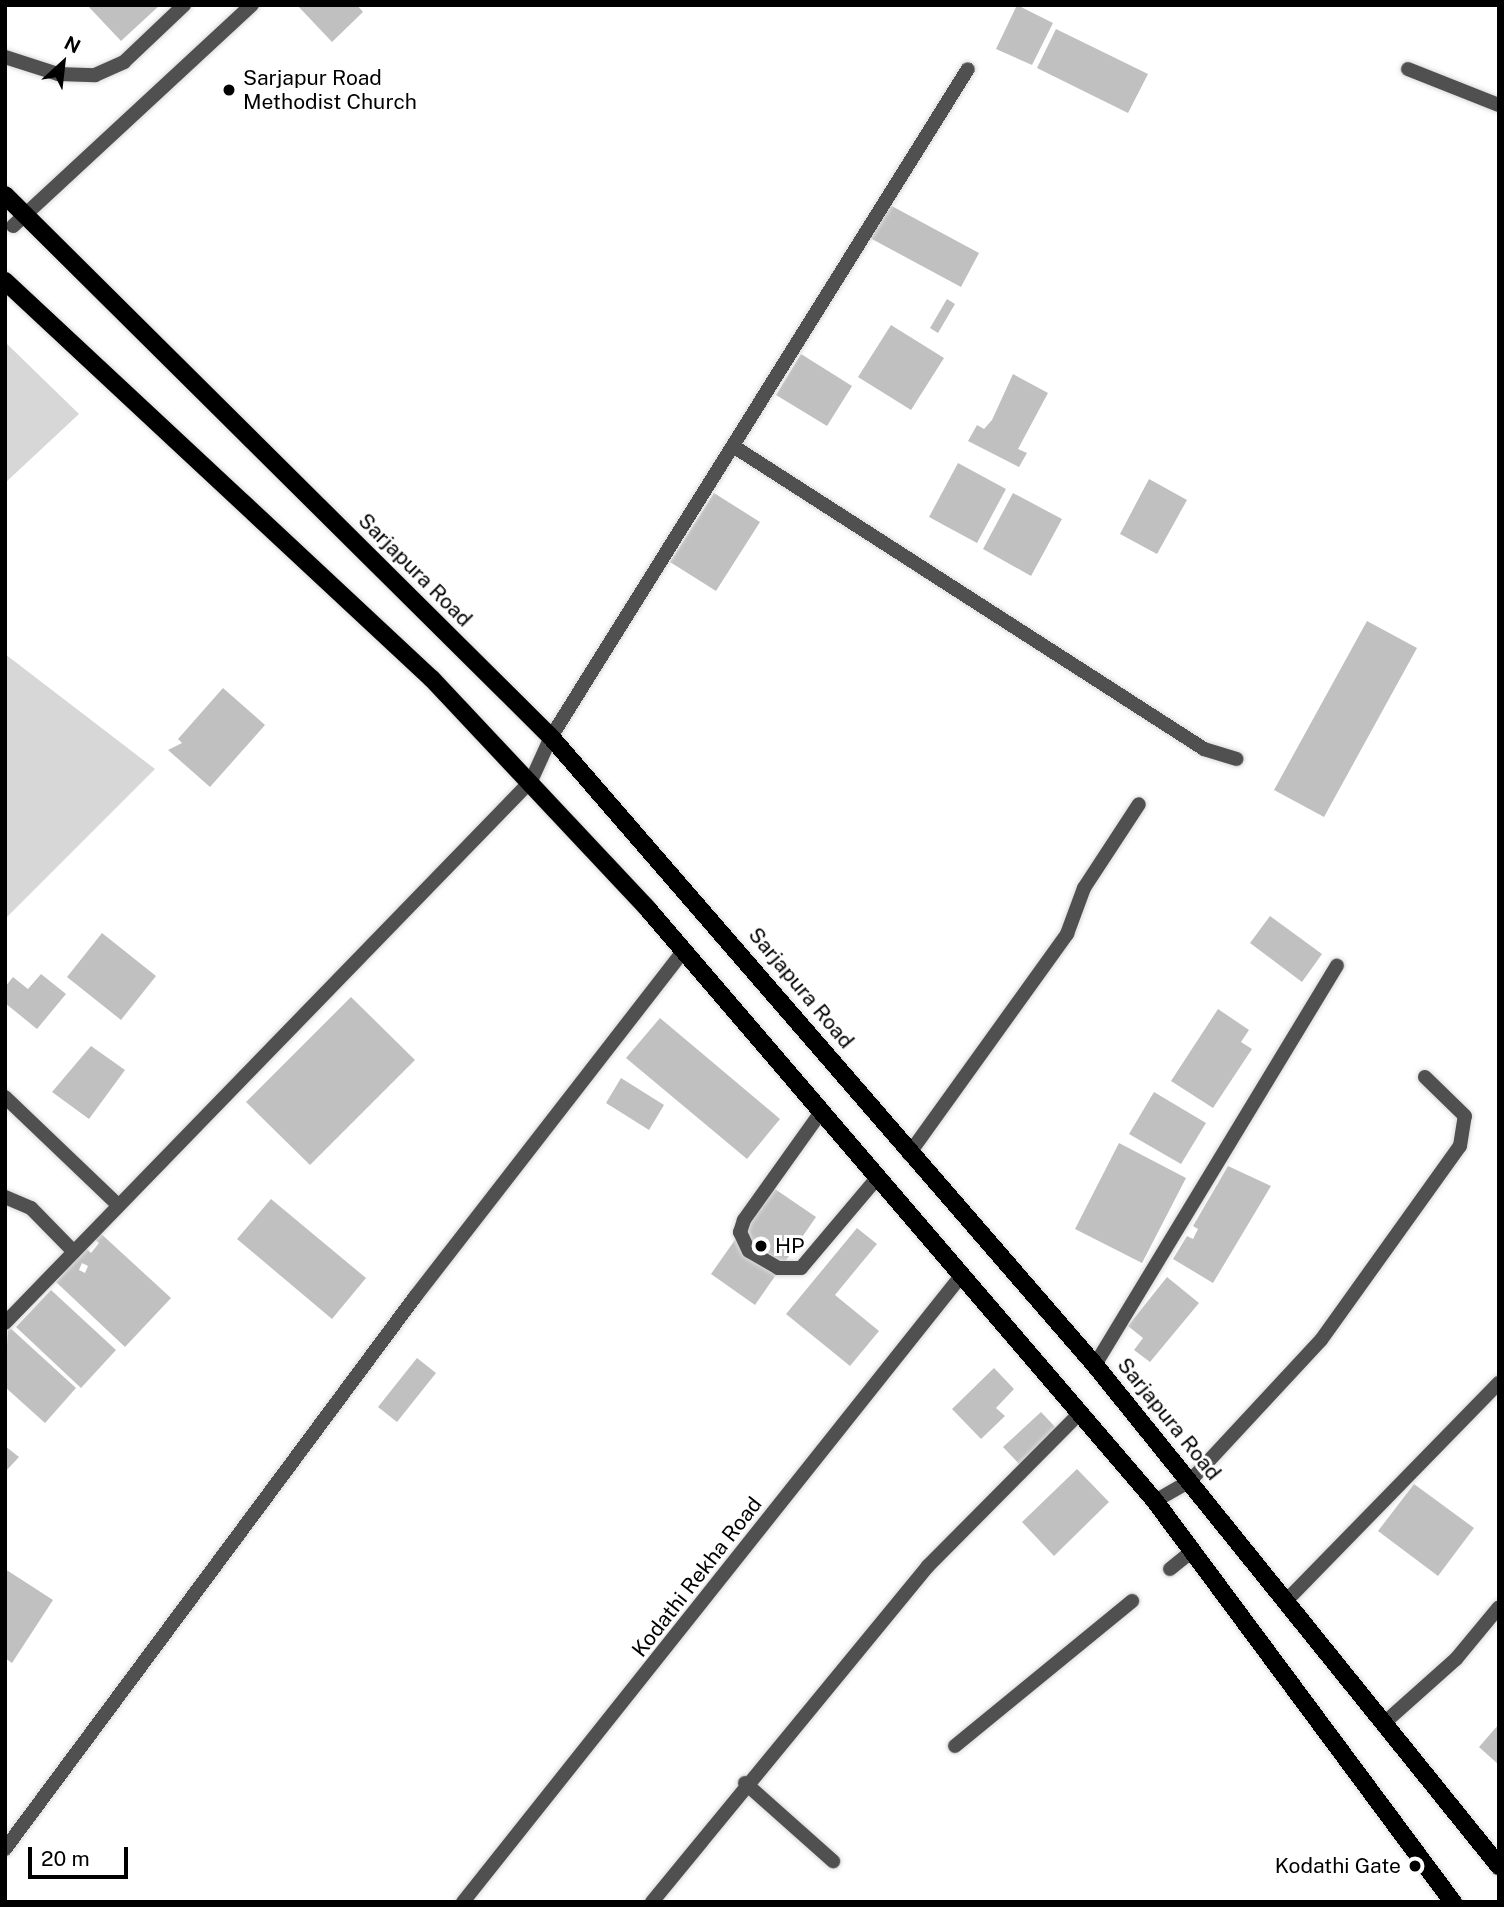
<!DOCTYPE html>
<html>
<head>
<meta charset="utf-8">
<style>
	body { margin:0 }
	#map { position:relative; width:1504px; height:1907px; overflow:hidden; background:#fff; font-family:"Public Sans",sans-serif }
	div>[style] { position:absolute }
	.green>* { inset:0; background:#d7d7d7 }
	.building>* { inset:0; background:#c0c0c0 }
	.roads { filter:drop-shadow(0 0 2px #dbdbdb) drop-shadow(0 0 2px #dbdbdb) }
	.lane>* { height:14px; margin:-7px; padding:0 7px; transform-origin:7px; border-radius:7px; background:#505050 }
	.street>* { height:14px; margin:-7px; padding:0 7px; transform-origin:7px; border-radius:7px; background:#505050 }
	.primary>* { height:18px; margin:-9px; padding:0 9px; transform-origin:9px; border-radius:9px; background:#000 }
	.dots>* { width:19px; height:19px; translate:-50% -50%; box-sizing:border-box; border:4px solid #fff; border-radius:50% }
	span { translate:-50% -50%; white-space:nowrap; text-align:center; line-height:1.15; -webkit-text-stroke:6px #fff; paint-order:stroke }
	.poi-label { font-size:21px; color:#000 }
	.left { translate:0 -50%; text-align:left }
	.right { translate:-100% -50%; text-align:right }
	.street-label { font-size:21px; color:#000 }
	.frame { position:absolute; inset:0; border:7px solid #000; pointer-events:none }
	.north { position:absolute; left:28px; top:28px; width:70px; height:70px; -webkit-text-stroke:5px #fff; paint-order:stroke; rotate:27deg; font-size:19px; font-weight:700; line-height:28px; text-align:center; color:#000 }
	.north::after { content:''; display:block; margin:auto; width:24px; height:32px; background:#000; clip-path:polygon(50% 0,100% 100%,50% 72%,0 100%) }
	.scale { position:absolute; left:28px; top:1847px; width:100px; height:32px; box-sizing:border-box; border:4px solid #000; border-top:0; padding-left:9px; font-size:21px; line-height:24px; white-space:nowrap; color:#000; -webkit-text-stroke:5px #fff; paint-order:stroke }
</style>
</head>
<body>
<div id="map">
	<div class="green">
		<div style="clip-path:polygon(5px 342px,79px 414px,5px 483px)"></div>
		<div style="clip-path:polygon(5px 654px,155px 769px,5px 919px)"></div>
	</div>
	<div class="building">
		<div style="clip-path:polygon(87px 5px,160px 5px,121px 41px)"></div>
		<div style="clip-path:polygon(297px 5px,357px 5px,363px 12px,332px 42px)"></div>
		<div style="clip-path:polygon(1017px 5px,1053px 23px,1032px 65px,996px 49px)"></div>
		<div style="clip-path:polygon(1056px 29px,1148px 74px,1128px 113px,1037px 68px)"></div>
		<div style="clip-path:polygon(888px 204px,979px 253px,961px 287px,870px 238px)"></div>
		<div style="clip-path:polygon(947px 299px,955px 304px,938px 333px,930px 328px)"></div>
		<div style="clip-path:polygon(891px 325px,944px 358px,911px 410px,858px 377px)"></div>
		<div style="clip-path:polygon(801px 354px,852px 386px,827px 426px,776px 395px)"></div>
		<div style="clip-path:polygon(1013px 374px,1048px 393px,1018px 449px,1027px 453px,1019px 467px,968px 441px,977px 425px,984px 429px,992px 420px)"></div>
		<div style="clip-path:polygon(958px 463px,1006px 489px,977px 543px,929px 517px)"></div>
		<div style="clip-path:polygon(1149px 479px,1187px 500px,1157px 554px,1120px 534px)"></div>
		<div style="clip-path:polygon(714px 493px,760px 522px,716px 591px,670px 562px)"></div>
		<div style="clip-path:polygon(1013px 493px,1062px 519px,1031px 576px,983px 549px)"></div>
		<div style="clip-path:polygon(1367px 621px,1417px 648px,1324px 817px,1274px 790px)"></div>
		<div style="clip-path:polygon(223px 688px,265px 725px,210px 787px,168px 750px,182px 743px,178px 739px)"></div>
		<div style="clip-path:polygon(1270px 916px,1322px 954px,1302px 982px,1250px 943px)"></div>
		<div style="clip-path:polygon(102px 933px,156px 976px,121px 1020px,67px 977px)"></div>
		<div style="clip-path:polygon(41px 974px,66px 994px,37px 1029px,5px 1003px,5px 987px,13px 977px,28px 989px)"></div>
		<div style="clip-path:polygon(351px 997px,415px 1060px,310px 1165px,246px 1102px)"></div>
		<div style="clip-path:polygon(1218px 1009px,1249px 1030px,1241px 1042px,1252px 1049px,1213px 1108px,1171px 1081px)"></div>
		<div style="clip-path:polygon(660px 1018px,780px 1119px,747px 1159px,626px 1058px)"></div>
		<div style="clip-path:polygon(91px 1046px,125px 1070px,89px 1119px,52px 1092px)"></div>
		<div style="clip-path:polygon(621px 1078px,664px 1105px,649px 1130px,606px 1103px)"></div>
		<div style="clip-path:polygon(1154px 1092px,1206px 1123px,1181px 1164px,1129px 1134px)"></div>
		<div style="clip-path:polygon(1119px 1143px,1186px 1178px,1142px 1263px,1075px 1229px)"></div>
		<div style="clip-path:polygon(1228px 1166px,1271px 1186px,1213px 1283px,1173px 1259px,1187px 1236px,1193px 1239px,1198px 1229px,1193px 1226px)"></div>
		<div style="clip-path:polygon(772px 1187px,816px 1217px,755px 1305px,711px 1274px)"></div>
		<div style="clip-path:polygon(271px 1199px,366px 1278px,332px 1319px,237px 1239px)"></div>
		<div style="clip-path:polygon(857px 1228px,877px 1244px,835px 1295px,879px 1331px,850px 1366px,786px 1314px)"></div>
		<div style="clip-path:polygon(evenodd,98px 1231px,171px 1298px,125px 1347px,56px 1282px,86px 1248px,91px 1253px,99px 1243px,92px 1237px,98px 1231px,82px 1263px,88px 1266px,85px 1273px,79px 1270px,82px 1263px)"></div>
		<div style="clip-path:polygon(1167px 1277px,1199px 1303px,1150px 1362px,1134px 1350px,1143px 1338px,1128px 1326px)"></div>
		<div style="clip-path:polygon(51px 1290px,116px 1350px,81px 1388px,16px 1327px)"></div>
		<div style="clip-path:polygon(8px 1326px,76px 1388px,45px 1423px,5px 1387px)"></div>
		<div style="clip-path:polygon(417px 1358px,436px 1373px,397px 1422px,378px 1407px)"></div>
		<div style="clip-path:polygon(994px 1368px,1014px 1389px,996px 1408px,1005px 1416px,981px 1439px,952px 1409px)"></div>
		<div style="clip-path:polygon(1041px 1412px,1059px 1431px,1021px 1466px,1003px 1447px)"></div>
		<div style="clip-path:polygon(5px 1446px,19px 1457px,5px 1472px)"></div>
		<div style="clip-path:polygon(1077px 1469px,1109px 1502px,1054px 1556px,1022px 1522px)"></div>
		<div style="clip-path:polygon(1414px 1484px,1474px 1528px,1438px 1576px,1378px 1531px)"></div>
		<div style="clip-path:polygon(5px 1569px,53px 1600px,12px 1663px,5px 1658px)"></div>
		<div style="clip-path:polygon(1499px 1724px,1499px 1765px,1479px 1747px)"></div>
	</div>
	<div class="roads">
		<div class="lane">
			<div style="left:5px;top:57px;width:56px;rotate:17.8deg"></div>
			<div style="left:58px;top:74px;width:37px;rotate:2deg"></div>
			<div style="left:95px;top:75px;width:32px;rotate:-24deg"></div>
			<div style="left:124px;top:62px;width:83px;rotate:-43.5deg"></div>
			<div style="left:13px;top:226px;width:326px;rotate:-42.8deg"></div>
			<div style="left:733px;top:446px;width:560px;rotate:32.75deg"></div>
			<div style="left:1204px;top:749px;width:34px;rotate:17deg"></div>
			<div style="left:551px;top:737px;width:787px;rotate:-58.03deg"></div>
			<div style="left:821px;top:1112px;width:133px;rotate:125.5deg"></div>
			<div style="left:744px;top:1220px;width:13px;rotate:108deg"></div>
			<div style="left:740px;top:1232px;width:21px;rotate:65deg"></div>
			<div style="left:749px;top:1251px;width:34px;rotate:30deg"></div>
			<div style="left:778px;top:1268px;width:23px"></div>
			<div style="left:801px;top:1268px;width:118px;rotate:-49.8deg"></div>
			<div style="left:909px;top:1154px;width:271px;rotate:-54.3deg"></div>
			<div style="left:1067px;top:934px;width:49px;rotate:-69.7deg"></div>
			<div style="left:1084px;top:888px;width:100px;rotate:-56.8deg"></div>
			<div style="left:1155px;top:1501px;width:40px;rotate:-29.7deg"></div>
			<div style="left:1190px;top:1481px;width:192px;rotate:-47.1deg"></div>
			<div style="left:1321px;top:1340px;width:239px;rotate:-54.4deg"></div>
			<div style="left:1460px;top:1146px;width:30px;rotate:-81deg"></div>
			<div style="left:1465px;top:1116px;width:56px;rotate:-135.7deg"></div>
			<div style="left:1170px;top:1569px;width:28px;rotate:-39deg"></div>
			<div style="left:1286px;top:1601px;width:305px;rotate:-45.7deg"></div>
			<div style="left:955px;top:1746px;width:229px;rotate:-39.3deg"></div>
		</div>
		<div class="street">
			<div style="left:1408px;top:69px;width:98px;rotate:21.6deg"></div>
			<div style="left:5px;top:1097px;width:156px;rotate:43.7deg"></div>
			<div style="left:5px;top:1197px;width:28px;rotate:23deg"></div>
			<div style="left:31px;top:1208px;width:60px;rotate:45.7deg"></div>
			<div style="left:5px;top:1323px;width:755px;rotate:-45.86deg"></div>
			<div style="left:531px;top:781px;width:48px;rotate:-65.6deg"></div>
			<div style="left:1095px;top:1365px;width:467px;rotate:-58.8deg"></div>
			<div style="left:1383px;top:1724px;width:98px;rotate:-41.7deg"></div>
			<div style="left:1456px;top:1659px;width:67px;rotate:-50.4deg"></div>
			<div style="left:745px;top:1783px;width:118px;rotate:41.6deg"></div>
			<div style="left:5px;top:1849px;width:688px;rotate:-53.4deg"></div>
			<div style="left:415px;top:1297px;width:438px;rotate:-52.2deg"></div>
			<div style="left:463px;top:1902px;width:800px;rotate:-51.5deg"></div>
			<div style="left:652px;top:1902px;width:435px;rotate:-50.6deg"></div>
			<div style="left:928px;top:1566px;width:214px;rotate:-45.2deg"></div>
		</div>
		<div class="primary">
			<div style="left:5px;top:195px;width:769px;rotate:44.79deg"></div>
			<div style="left:551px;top:737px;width:831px;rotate:49.1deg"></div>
			<div style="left:1095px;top:1365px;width:644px;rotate:51.12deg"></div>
			<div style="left:5px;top:281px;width:584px;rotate:42.99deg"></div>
			<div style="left:432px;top:679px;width:314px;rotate:46.8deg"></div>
			<div style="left:647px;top:908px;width:781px;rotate:49.41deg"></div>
			<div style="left:1155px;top:1501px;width:500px;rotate:53.4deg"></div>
		</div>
	</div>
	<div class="dots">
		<div style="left:229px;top:90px;background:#000"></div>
		<div style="left:761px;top:1246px;background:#000"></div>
		<div style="left:1415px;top:1866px;background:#000"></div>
	</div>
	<div class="poi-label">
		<span class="left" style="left:243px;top:90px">Sarjapur Road<br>Methodist Church</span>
		<span class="left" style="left:775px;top:1246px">HP</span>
		<span class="right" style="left:1401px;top:1866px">Kodathi Gate</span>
	</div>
	<div class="street-label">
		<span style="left:415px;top:570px;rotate:45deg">Sarjapura Road</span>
		<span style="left:801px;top:988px;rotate:50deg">Sarjapura Road</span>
		<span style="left:1169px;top:1419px;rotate:51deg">Sarjapura Road</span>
		<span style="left:697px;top:1577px;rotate:-52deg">Kodathi Rekha Road</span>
	</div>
	<div class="frame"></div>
	<div class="north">N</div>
	<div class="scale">20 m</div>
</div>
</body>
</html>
